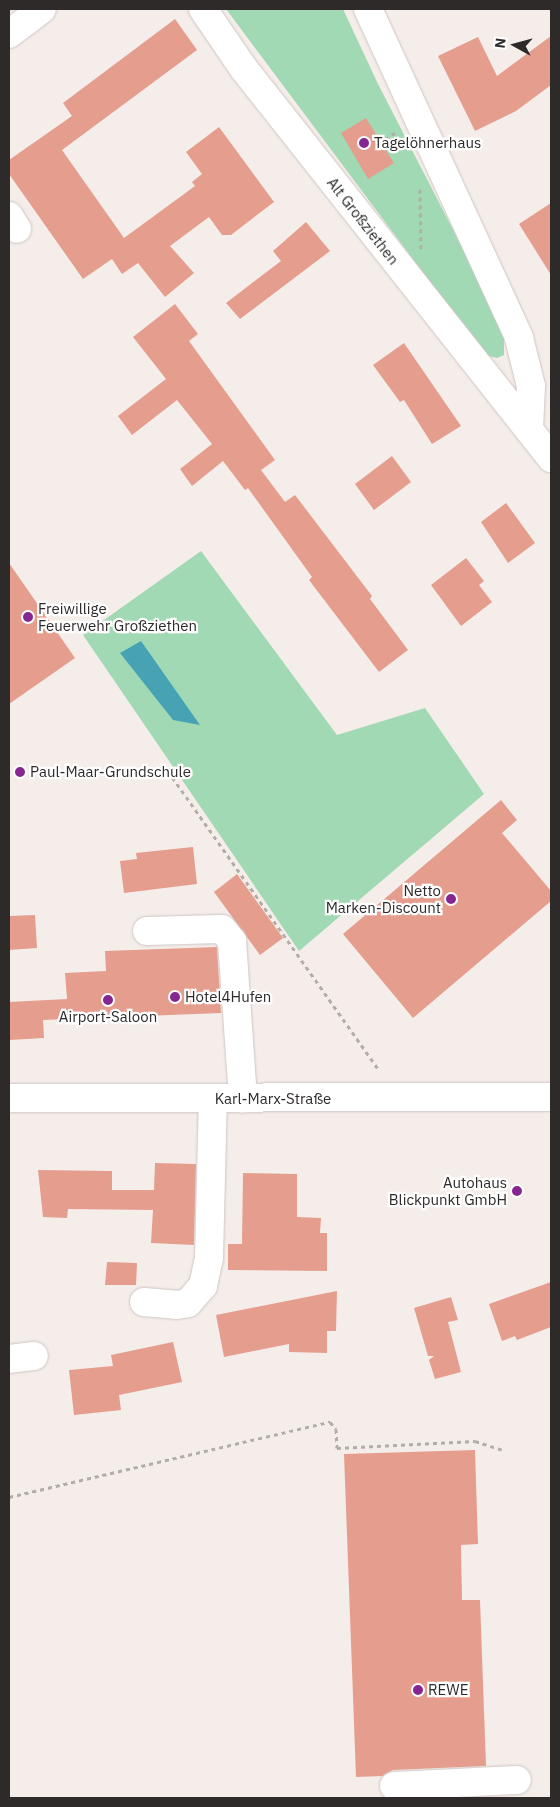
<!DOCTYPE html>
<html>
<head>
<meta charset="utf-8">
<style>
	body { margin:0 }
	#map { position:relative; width:560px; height:1807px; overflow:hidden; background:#f5edea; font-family:"IBM Plex Sans",sans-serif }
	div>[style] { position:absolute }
	.green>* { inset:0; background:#a1d9b4 }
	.water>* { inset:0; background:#47a3b3 }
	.building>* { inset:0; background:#e59d8d }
	.path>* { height:3px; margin-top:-1.5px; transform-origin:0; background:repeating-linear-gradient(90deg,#b3adaa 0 4px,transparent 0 8px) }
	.roads { filter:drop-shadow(0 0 1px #cdc6c3) drop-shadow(0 0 1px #cdc6c3) }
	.minor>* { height:28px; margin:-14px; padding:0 14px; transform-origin:14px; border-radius:14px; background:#fff }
	.major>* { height:28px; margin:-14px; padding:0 14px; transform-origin:14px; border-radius:14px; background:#fff }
	.dots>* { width:14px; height:14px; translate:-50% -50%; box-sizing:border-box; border:2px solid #fff; border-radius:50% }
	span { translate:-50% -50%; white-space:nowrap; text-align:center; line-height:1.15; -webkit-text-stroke:4.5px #fff; paint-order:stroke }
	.poi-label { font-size:15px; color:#2d2a29 }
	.left { translate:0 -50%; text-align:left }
	.right { translate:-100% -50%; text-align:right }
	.street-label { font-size:15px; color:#2d2a29 }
	.frame { position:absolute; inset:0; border:10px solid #2d2a29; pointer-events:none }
	.north { position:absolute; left:490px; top:20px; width:50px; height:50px; -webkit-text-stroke:4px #fff; paint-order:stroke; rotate:277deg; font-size:14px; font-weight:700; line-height:20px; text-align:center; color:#2d2a29 }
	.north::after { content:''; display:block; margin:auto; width:18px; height:22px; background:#2d2a29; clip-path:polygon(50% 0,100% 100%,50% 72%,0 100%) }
</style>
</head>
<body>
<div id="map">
	<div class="green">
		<div style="clip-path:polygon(226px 9px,343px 9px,378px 84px,465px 253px,504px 338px,504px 355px,497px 358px,489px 356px,430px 282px)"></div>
		<div style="clip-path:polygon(201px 551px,337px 735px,425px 708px,484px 794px,299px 951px,83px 635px)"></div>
	</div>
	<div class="water">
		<div style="clip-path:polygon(141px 641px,200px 725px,173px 720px,120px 653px)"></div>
	</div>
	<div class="building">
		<div style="clip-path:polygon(175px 19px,197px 50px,62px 150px,124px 238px,195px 186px,192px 182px,202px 174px,186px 152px,219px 127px,274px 202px,231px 235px,222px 235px,209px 217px,170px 246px,194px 273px,165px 297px,138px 263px,122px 274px,112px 259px,83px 279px,9px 174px,9px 160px,72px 116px,63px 103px)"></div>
		<div style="clip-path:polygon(551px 36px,551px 85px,516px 111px,475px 131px,438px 56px,478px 37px,497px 76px)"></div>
		<div style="clip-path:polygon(366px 118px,394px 163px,368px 179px,341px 133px)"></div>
		<div style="clip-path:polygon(551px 203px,551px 275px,519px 224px)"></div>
		<div style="clip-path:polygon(306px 222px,330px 251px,240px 319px,226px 303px,281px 261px,273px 251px)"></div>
		<div style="clip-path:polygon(175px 304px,198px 334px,189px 341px,275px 460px,261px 470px,285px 502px,295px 495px,372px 596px,370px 599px,408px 650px,379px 672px,309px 580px,312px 577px,248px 488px,245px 490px,223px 461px,192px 486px,180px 469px,212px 444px,177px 400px,132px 435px,118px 416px,166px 379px,133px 337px)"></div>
		<div style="clip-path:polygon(404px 343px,461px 426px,432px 444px,404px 400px,400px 402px,373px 365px)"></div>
		<div style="clip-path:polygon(392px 456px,411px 482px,374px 510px,355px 484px)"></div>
		<div style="clip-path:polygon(506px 503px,535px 543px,508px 563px,481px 522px)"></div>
		<div style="clip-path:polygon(466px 558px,484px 581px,479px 585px,492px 602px,461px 626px,431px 585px)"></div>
		<div style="clip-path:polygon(9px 563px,75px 658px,9px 704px)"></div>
		<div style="clip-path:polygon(501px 800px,517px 820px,502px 833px,551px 891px,551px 901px,413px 1018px,343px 934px)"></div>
		<div style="clip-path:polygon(193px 847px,197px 884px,124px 893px,120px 861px,137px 859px,136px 853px)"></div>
		<div style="clip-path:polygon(237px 874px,283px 938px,260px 955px,214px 892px)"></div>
		<div style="clip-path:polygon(35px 915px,37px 948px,9px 950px,9px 916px)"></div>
		<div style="clip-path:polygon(217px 947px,221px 1013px,43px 1020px,44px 1038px,9px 1040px,9px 1002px,67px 999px,65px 973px,106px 971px,105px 951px)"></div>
		<div style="clip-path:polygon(155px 1163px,196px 1164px,194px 1245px,151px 1243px,153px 1210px,68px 1209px,67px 1218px,43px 1217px,38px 1170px,112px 1171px,112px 1190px,154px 1190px)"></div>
		<div style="clip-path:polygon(243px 1173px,297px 1174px,297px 1217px,321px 1218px,320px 1233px,327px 1233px,327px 1271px,228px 1270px,228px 1244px,242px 1244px)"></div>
		<div style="clip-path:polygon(107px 1262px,137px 1263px,136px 1285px,105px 1285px)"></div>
		<div style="clip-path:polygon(551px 1282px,551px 1327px,517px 1340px,515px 1336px,502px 1341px,489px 1304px)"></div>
		<div style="clip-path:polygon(337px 1291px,336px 1331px,327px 1331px,327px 1353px,289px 1352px,289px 1344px,224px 1357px,216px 1315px)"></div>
		<div style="clip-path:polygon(451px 1297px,458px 1320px,448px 1322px,461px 1372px,435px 1379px,429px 1360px,434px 1356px,428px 1356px,414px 1308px)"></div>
		<div style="clip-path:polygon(173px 1342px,182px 1382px,119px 1395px,121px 1410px,74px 1415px,69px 1370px,113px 1366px,111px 1355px)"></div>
		<div style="clip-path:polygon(475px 1450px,478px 1544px,461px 1545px,462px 1600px,480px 1600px,486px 1766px,393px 1770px,383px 1776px,356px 1777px,344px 1454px)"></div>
	</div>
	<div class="path">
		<div style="left:385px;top:139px;width:12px;rotate:-31deg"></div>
		<div style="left:420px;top:189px;width:61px;rotate:89.1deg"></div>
		<div style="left:163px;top:764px;width:375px;rotate:54.8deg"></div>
		<div style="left:9px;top:1497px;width:330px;rotate:-13.2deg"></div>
		<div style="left:330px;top:1422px;width:9px;rotate:49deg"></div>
		<div style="left:336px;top:1429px;width:19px;rotate:87deg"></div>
		<div style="left:337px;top:1448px;width:138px;rotate:-2.9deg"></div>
		<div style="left:475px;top:1441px;width:28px;rotate:18deg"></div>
	</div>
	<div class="roads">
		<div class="minor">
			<div style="left:203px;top:9px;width:73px;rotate:55.7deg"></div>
			<div style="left:244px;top:69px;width:496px;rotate:51.7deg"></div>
			<div style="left:368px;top:9px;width:362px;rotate:65.3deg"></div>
			<div style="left:519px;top:338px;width:49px;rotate:76deg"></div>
			<div style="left:531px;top:386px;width:43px;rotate:92.7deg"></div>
			<div style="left:9px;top:34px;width:41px;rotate:-37.1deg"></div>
			<div style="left:9px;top:216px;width:15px;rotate:58deg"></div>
			<div style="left:147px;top:931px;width:75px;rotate:-1.5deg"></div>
			<div style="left:222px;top:929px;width:16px;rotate:50deg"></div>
			<div style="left:232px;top:941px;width:158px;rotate:86deg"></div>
			<div style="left:144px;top:1302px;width:32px;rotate:5deg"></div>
			<div style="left:176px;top:1305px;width:12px;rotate:-9deg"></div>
			<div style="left:188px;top:1303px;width:23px;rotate:-49deg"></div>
			<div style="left:203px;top:1286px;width:29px;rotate:-78deg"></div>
			<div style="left:209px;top:1258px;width:159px;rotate:-88.6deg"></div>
			<div style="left:9px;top:1359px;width:25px;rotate:-7deg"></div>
			<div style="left:394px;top:1786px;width:123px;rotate:-2.8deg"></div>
		</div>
		<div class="major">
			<div style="left:9px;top:1098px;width:542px;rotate:-0.11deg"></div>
		</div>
	</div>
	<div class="dots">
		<div style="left:364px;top:143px;background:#862690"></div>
		<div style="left:28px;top:617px;background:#862690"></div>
		<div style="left:20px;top:772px;background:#862690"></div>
		<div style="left:451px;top:899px;background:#862690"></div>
		<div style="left:175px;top:997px;background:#862690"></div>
		<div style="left:108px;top:1000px;background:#862690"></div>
		<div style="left:517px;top:1191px;background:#862690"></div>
		<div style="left:418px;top:1690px;background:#862690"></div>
	</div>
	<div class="poi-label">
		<span class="left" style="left:374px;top:143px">Tagelöhnerhaus</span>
		<span class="left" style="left:38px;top:617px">Freiwillige<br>Feuerwehr Großziethen</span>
		<span class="left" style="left:30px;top:772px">Paul-Maar-Grundschule</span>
		<span class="right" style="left:441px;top:899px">Netto<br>Marken-Discount</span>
		<span class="left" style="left:185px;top:997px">Hotel4Hufen</span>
		<span style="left:108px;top:1017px">Airport-Saloon</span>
		<span class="right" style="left:507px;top:1191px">Autohaus<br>Blickpunkt GmbH</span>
		<span class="left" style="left:428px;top:1690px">REWE</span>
	</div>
	<div class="street-label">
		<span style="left:363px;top:221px;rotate:52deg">Alt Großziethen</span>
		<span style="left:273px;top:1099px">Karl-Marx-Straße</span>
	</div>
	<div class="frame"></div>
	<div class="north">N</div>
</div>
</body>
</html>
